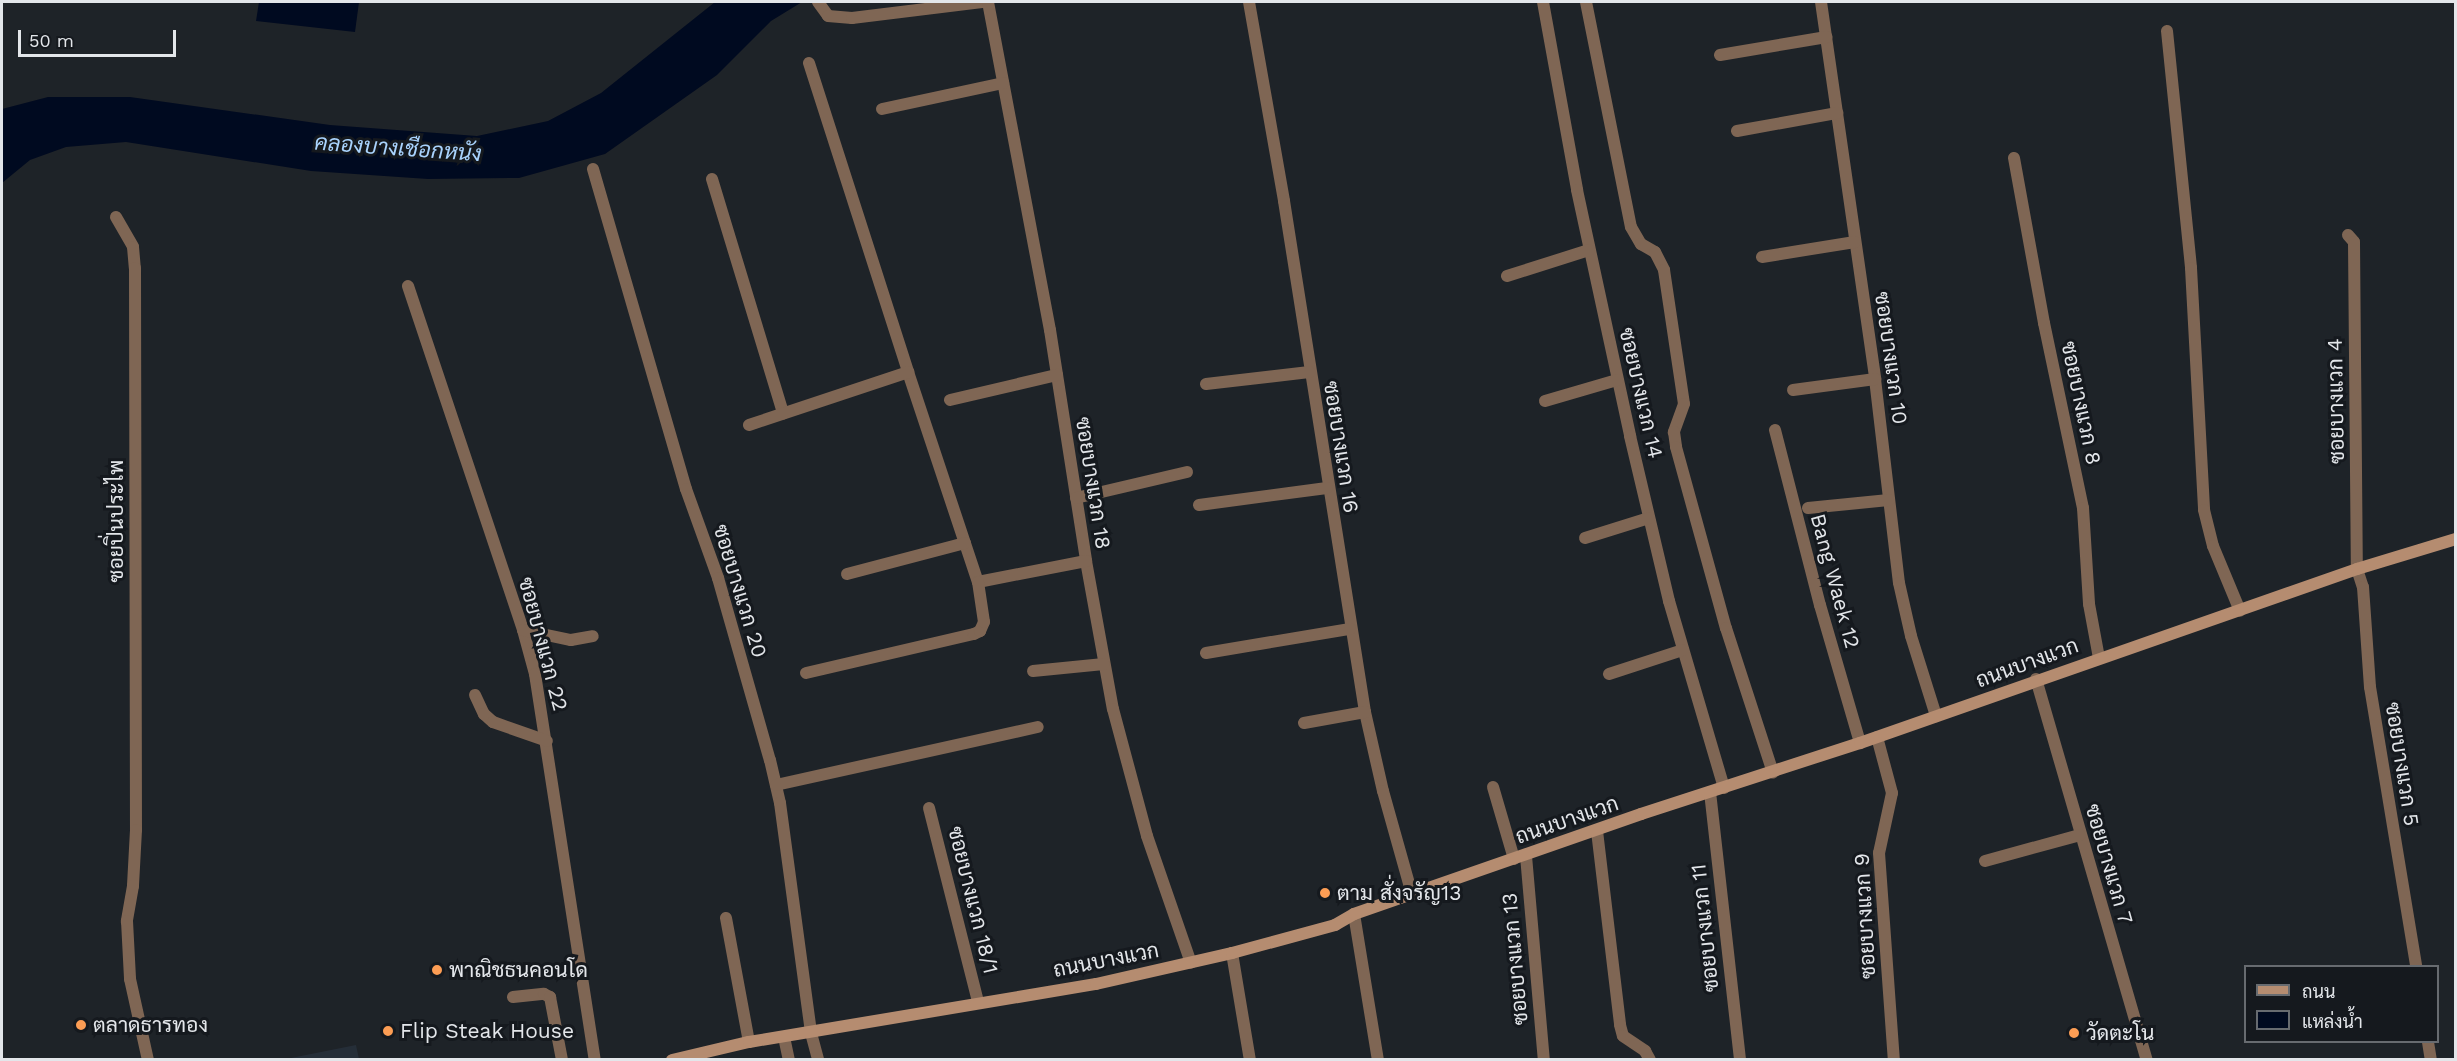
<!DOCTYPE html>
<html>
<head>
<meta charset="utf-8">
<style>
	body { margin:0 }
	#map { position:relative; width:2457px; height:1061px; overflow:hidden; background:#1e2328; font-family:"Work Sans",Sarabun,sans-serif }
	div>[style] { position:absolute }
	.built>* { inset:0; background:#252e38 }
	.water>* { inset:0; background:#000a20 }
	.street>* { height:12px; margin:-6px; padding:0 6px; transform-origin:6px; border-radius:6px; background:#7f6654 }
	.secondary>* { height:12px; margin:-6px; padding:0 6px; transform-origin:6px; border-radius:6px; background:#b58c70 }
	.dots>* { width:16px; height:16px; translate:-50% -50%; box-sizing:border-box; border:3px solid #15191e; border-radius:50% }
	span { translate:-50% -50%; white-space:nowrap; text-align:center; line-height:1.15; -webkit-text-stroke:6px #15191e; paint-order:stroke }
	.street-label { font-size:21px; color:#e3e6ea }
	.poi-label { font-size:21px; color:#e3e6ea }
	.left { translate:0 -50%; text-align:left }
	.water-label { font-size:22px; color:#a9d3fd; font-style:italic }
	.frame { position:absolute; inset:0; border:3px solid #e3e6ea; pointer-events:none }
	.legend { position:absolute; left:2244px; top:965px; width:195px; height:78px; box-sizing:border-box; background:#15191e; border:2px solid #676b70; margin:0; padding:8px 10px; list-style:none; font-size:18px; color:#e3e6ea }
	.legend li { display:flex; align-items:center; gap:12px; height:30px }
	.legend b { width:30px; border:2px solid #676b70 }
	.scale { position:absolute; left:18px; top:30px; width:158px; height:27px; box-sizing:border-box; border:3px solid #e3e6ea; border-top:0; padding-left:8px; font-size:18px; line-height:21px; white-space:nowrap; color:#e3e6ea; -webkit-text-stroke:4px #15191e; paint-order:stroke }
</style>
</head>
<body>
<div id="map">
	<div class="built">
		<div style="clip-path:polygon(356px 1045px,359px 1059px,286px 1059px)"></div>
	</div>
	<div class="water">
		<div style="clip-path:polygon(259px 2px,359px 2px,355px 32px,256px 21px)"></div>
		<div style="clip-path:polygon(715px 2px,802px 2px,771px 21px,717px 75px,605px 154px,519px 178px,428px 179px,311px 171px,126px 142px,66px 147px,30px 160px,2px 183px,2px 109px,48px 97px,130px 97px,330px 125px,477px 136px,548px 121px,601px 93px)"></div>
	</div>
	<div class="street">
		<div style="left:818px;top:2px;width:17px;rotate:54deg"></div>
		<div style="left:828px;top:16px;width:24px;rotate:5deg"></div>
		<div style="left:852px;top:18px;width:131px;rotate:-7deg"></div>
		<div style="left:988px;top:2px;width:334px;rotate:79.3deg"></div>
		<div style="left:1050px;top:330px;width:234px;rotate:81.1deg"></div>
		<div style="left:1086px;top:561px;width:150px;rotate:79.7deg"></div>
		<div style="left:1113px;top:709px;width:131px;rotate:75deg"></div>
		<div style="left:1147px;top:836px;width:134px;rotate:70.9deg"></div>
		<div style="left:1249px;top:2px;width:202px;rotate:80deg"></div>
		<div style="left:1284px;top:201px;width:517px;rotate:80.99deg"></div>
		<div style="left:1365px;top:712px;width:81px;rotate:77.2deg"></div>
		<div style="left:1383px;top:791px;width:107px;rotate:74.3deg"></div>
		<div style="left:1543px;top:2px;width:191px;rotate:79.7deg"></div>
		<div style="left:1577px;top:190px;width:252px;rotate:77.8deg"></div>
		<div style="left:1630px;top:436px;width:170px;rotate:76.7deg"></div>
		<div style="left:1669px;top:601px;width:195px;rotate:73.6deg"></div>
		<div style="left:1586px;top:2px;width:229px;rotate:78.7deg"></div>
		<div style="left:1631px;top:227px;width:20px;rotate:60deg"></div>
		<div style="left:1641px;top:244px;width:16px;rotate:30deg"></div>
		<div style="left:1655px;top:252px;width:20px;rotate:63deg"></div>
		<div style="left:1664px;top:270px;width:135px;rotate:81.5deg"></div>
		<div style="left:1684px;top:404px;width:30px;rotate:110deg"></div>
		<div style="left:1674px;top:432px;width:15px;rotate:82deg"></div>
		<div style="left:1676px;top:447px;width:188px;rotate:74.6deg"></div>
		<div style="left:1726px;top:628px;width:152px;rotate:72deg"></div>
		<div style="left:1821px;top:2px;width:381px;rotate:81.8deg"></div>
		<div style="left:1875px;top:379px;width:205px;rotate:83.3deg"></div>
		<div style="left:1899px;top:583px;width:54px;rotate:77.2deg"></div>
		<div style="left:1911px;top:636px;width:84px;rotate:72.6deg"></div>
		<div style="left:2167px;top:31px;width:238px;rotate:84.2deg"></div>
		<div style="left:2191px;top:268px;width:242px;rotate:86.9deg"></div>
		<div style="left:2204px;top:510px;width:37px;rotate:76deg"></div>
		<div style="left:2213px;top:546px;width:70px;rotate:67.4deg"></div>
		<div style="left:1720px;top:55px;width:108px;rotate:-9.6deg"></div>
		<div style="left:809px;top:63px;width:324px;rotate:72.2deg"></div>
		<div style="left:908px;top:372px;width:221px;rotate:71.6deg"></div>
		<div style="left:978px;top:582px;width:110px;rotate:-11deg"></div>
		<div style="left:882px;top:109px;width:124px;rotate:-12.1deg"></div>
		<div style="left:1737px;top:131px;width:102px;rotate:-10.2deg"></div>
		<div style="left:2014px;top:158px;width:168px;rotate:79.7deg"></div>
		<div style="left:2044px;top:323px;width:189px;rotate:78.1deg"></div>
		<div style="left:2083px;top:508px;width:96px;rotate:86.4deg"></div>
		<div style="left:2089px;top:604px;width:55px;rotate:79.5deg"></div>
		<div style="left:593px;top:169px;width:333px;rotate:73.8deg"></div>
		<div style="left:686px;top:489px;width:95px;rotate:70.2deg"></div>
		<div style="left:718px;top:578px;width:189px;rotate:74.1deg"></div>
		<div style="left:770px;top:760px;width:44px;rotate:76.9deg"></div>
		<div style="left:780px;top:803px;width:232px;rotate:82.3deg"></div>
		<div style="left:811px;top:1033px;width:28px;rotate:75deg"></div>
		<div style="left:712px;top:179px;width:245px;rotate:73.1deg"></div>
		<div style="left:116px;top:217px;width:34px;rotate:60deg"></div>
		<div style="left:133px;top:247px;width:21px;rotate:85deg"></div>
		<div style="left:135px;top:268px;width:562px;rotate:89.9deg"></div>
		<div style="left:136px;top:830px;width:56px;rotate:93.1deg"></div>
		<div style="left:133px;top:886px;width:36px;rotate:100deg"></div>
		<div style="left:127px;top:921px;width:58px;rotate:87deg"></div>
		<div style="left:130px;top:979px;width:83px;rotate:77.5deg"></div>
		<div style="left:2348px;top:235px;width:9px;rotate:49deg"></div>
		<div style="left:2354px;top:242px;width:327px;rotate:89.5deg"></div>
		<div style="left:2357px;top:569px;width:19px;rotate:72deg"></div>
		<div style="left:2363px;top:587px;width:100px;rotate:86deg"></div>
		<div style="left:2370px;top:687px;width:283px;rotate:80.6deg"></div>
		<div style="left:1762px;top:257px;width:94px;rotate:-9.2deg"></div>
		<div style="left:1507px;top:276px;width:86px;rotate:-17.6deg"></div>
		<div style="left:408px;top:286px;width:363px;rotate:71.5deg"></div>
		<div style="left:523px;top:630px;width:46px;rotate:74.7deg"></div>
		<div style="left:535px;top:674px;width:391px;rotate:81.2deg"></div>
		<div style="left:1206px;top:384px;width:104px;rotate:-6.6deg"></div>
		<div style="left:1793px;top:390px;width:83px;rotate:-7.6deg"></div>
		<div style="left:950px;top:400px;width:110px;rotate:-13.2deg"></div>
		<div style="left:1545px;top:401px;width:75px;rotate:-16.3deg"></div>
		<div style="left:749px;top:425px;width:168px;rotate:-18.4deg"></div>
		<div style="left:1775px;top:430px;width:181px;rotate:75.6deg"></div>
		<div style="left:1820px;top:605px;width:144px;rotate:73.8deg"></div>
		<div style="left:1076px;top:498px;width:114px;rotate:-13.2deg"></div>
		<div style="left:1199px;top:505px;width:129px;rotate:-7.6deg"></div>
		<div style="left:1808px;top:508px;width:81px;rotate:-5.6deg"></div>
		<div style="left:1585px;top:538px;width:67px;rotate:-17.4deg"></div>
		<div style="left:847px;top:574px;width:122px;rotate:-14.7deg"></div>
		<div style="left:523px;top:630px;width:49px;rotate:11.8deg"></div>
		<div style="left:571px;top:640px;width:22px;rotate:-10deg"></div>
		<div style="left:1206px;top:653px;width:146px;rotate:-9.5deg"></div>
		<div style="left:1033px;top:671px;width:71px;rotate:-5.6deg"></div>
		<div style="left:806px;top:673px;width:172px;rotate:-13.1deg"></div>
		<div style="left:974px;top:634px;width:7px;rotate:-27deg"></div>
		<div style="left:980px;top:631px;width:10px;rotate:-66deg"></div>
		<div style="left:984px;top:622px;width:40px;rotate:-98.5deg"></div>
		<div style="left:1609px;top:674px;width:78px;rotate:-18deg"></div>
		<div style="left:2036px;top:679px;width:397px;rotate:73.8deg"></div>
		<div style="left:475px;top:695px;width:21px;rotate:65deg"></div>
		<div style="left:484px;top:714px;width:12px;rotate:42deg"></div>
		<div style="left:493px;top:722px;width:57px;rotate:19.4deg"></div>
		<div style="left:1304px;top:723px;width:62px;rotate:-10.2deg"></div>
		<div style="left:1877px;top:737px;width:58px;rotate:75deg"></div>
		<div style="left:1892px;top:793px;width:61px;rotate:102.2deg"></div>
		<div style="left:1879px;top:853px;width:208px;rotate:85.9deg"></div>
		<div style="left:776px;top:785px;width:268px;rotate:-12.5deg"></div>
		<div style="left:1493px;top:787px;width:75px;rotate:73.7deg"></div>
		<div style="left:1710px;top:792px;width:270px;rotate:83.6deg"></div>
		<div style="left:929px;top:808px;width:200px;rotate:75.8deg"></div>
		<div style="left:1597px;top:831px;width:195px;rotate:83.2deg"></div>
		<div style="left:1620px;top:1025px;width:11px;rotate:75deg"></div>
		<div style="left:1623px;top:1036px;width:27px;rotate:34deg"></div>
		<div style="left:1645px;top:1051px;width:10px;rotate:61deg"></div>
		<div style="left:1526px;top:856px;width:205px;rotate:85deg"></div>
		<div style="left:1985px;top:861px;width:98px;rotate:-15.3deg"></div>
		<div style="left:1354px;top:914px;width:148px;rotate:80.7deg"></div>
		<div style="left:726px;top:918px;width:126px;rotate:79.5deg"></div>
		<div style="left:1232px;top:953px;width:109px;rotate:80.5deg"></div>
		<div style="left:513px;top:997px;width:31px;rotate:-6deg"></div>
		<div style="left:544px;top:994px;width:7px;rotate:27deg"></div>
		<div style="left:550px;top:997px;width:64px;rotate:79.2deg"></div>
		<div style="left:784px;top:1037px;width:24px;rotate:78deg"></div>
		<div style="left:2428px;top:1042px;width:18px;rotate:81deg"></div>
	</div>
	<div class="secondary">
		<div style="left:672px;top:1060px;width:79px;rotate:-13.2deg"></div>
		<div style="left:749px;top:1042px;width:352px;rotate:-9.5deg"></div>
		<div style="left:1096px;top:984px;width:139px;rotate:-12.8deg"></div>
		<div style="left:1232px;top:953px;width:107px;rotate:-15.2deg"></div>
		<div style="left:1335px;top:925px;width:22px;rotate:-30deg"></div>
		<div style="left:1354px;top:914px;width:304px;rotate:-19.2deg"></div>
		<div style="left:1641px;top:814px;width:230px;rotate:-18deg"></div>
		<div style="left:1860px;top:743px;width:527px;rotate:-19.3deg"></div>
		<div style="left:2357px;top:569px;width:103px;rotate:-16.9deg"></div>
	</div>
	<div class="dots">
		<div style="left:1325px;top:893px;background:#fc9d54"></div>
		<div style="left:437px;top:970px;background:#fc9d54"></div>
		<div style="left:81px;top:1025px;background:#fc9d54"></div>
		<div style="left:388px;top:1031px;background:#fc9d54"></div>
		<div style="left:2074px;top:1033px;background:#fc9d54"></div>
	</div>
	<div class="street-label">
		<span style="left:1891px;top:358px;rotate:82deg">ซอยบางแวก 10</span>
		<span style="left:1641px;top:393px;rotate:77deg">ซอยบางแวก 14</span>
		<span style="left:2336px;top:401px;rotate:-91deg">ซอยบางแวก 4</span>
		<span style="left:2081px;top:403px;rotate:78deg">ซอยบางแวก 8</span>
		<span style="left:1341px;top:447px;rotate:81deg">ซอยบางแวก 16</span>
		<span style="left:1093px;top:483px;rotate:81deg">ซอยบางแวก 18</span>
		<span style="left:116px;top:521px;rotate:-90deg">ซอยปิ่นประไพ</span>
		<span style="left:1835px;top:581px;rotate:75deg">Bang Waek 12</span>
		<span style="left:740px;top:591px;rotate:73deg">ซอยบางแวก 20</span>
		<span style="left:543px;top:644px;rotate:75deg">ซอยบางแวก 22</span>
		<span style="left:2027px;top:663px;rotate:-20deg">ถนนบางแวก</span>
		<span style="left:2402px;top:764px;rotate:81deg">ซอยบางแวก 5</span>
		<span style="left:1567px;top:820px;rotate:-19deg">ถนนบางแวก</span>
		<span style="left:2109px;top:864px;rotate:74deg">ซอยบางแวก 7</span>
		<span style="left:973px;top:900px;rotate:76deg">ซอยบางแวก 18/1</span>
		<span style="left:1865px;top:916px;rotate:-93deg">ซอยบางแวก 9</span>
		<span style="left:1705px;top:928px;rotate:-96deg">ซอยบางแวก 11</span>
		<span style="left:1515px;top:959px;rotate:-95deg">ซอยบางแวก 13</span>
		<span style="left:1106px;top:960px;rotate:-11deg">ถนนบางแวก</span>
	</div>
	<div class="poi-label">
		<span class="left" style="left:1337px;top:893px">ตาม สั่งจรัญ13</span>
		<span class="left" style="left:449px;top:970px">พาณิชธนคอนโด</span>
		<span class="left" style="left:93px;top:1025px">ตลาดธารทอง</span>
		<span class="left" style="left:400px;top:1031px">Flip Steak House</span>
		<span class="left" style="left:2086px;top:1033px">วัดตะโน</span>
	</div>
	<div class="water-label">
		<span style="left:398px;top:148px;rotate:4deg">คลองบางเชือกหนัง</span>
	</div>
	<div class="frame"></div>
	<ul class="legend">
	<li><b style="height:8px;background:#b58c70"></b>ถนน</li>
	<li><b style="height:16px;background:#000a20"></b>แหล่งน้ำ</li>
	</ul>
	<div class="scale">50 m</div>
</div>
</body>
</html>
